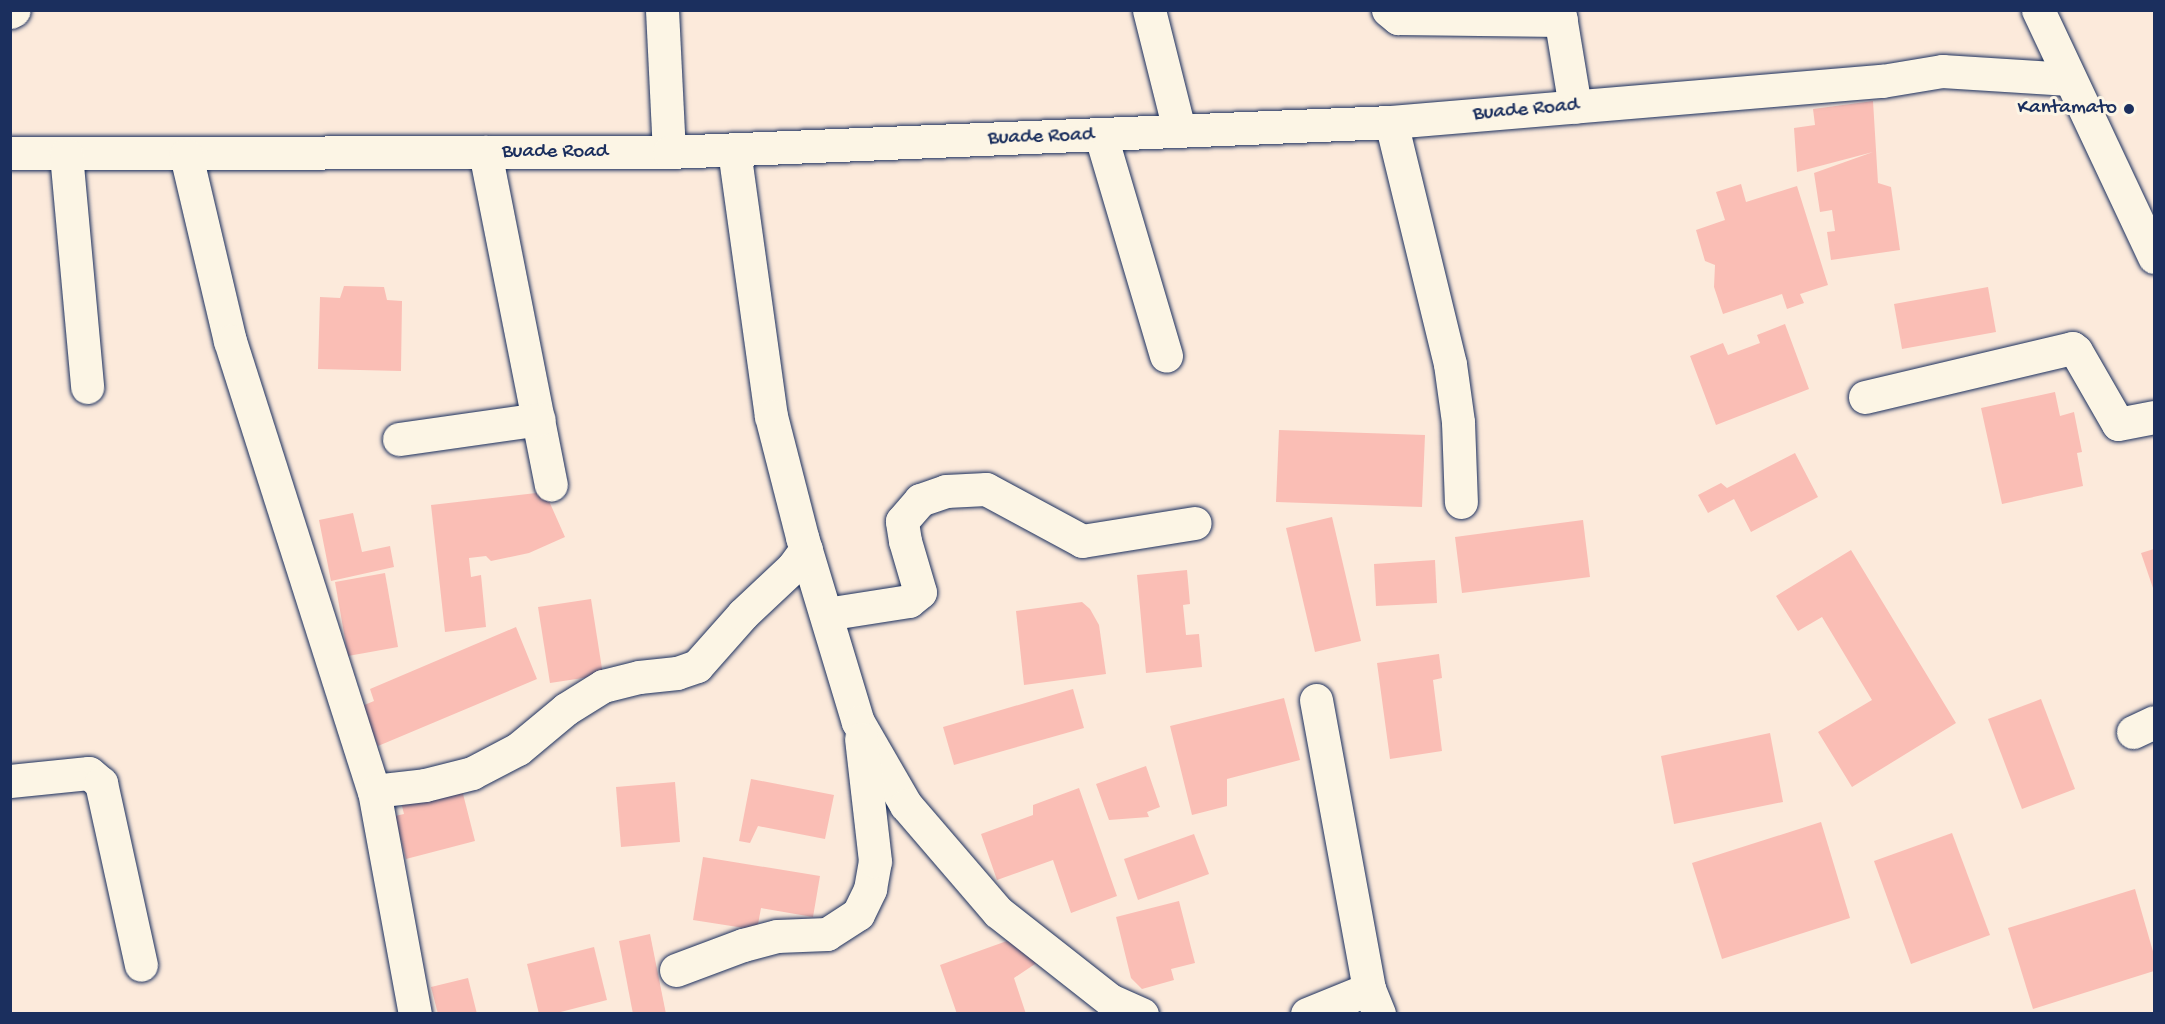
<!DOCTYPE html>
<html>
<head>
<meta charset="utf-8">
<style>
	body { margin:0 }
	#map { position:relative; width:2165px; height:1024px; overflow:hidden; background:#fceadb; font-family:"Gochi Hand",sans-serif }
	div>[style] { position:absolute }
	.building>* { inset:0; background:#fabeb5 }
	.roads { filter:drop-shadow(0 0 2px #1b2f5e) drop-shadow(0 0 2px #1b2f5e) }
	.minor>* { height:33px; margin:-16.5px; padding:0 16.5px; transform-origin:16.5px; border-radius:16.5px; background:#fcf5e5 }
	.major>* { height:33px; margin:-16.5px; padding:0 16.5px; transform-origin:16.5px; border-radius:16.5px; background:#fcf5e5 }
	.dots>* { width:16px; height:16px; translate:-50% -50%; box-sizing:border-box; border:3px solid #fcf5e5; border-radius:50% }
	span { translate:-50% -50%; white-space:nowrap; text-align:center; line-height:1.15; -webkit-text-stroke:6px #fcf5e5; paint-order:stroke }
	.poi-label { font-size:21px; color:#1b2f5e }
	.right { translate:-100% -50%; text-align:right }
	.street-label { font-size:21px; color:#1b2f5e }
	.frame { position:absolute; inset:0; border:12px solid #1b2f5e; pointer-events:none }
</style>
</head>
<body>
<div id="map">
	<div class="building">
		<div style="clip-path:polygon(1873px 101px,1878px 183px,1891px 187px,1900px 250px,1831px 260px,1827px 232px,1835px 231px,1832px 210px,1820px 212px,1814px 173px,1873px 152px,1797px 172px,1794px 128px,1815px 125px,1813px 109px)"></div>
		<div style="clip-path:polygon(1741px 184px,1746px 202px,1797px 186px,1828px 285px,1800px 294px,1804px 303px,1787px 309px,1782px 294px,1723px 314px,1714px 287px,1715px 265px,1705px 261px,1696px 230px,1725px 220px,1716px 192px)"></div>
		<div style="clip-path:polygon(344px 286px,384px 287px,387px 300px,402px 301px,401px 371px,318px 369px,320px 297px,340px 298px)"></div>
		<div style="clip-path:polygon(1988px 287px,1996px 332px,1902px 349px,1894px 304px)"></div>
		<div style="clip-path:polygon(1785px 324px,1809px 389px,1716px 425px,1690px 356px,1723px 343px,1728px 355px,1760px 343px,1757px 335px)"></div>
		<div style="clip-path:polygon(2055px 392px,2060px 416px,2074px 412px,2082px 452px,2077px 453px,2083px 486px,2002px 504px,1981px 408px)"></div>
		<div style="clip-path:polygon(1279px 430px,1425px 435px,1422px 507px,1276px 502px)"></div>
		<div style="clip-path:polygon(1795px 453px,1818px 497px,1751px 532px,1734px 499px,1708px 513px,1698px 495px,1721px 483px,1727px 488px)"></div>
		<div style="clip-path:polygon(545px 492px,565px 537px,529px 553px,491px 561px,486px 556px,469px 558px,471px 577px,481px 575px,486px 627px,445px 632px,431px 505px)"></div>
		<div style="clip-path:polygon(353px 513px,362px 552px,390px 546px,394px 567px,331px 581px,319px 520px)"></div>
		<div style="clip-path:polygon(1332px 517px,1361px 641px,1315px 652px,1286px 528px)"></div>
		<div style="clip-path:polygon(1583px 520px,1590px 577px,1462px 593px,1455px 537px)"></div>
		<div style="clip-path:polygon(2154px 549px,2154px 591px,2141px 553px)"></div>
		<div style="clip-path:polygon(1851px 550px,1956px 723px,1852px 787px,1818px 732px,1872px 700px,1822px 617px,1798px 631px,1776px 596px)"></div>
		<div style="clip-path:polygon(1435px 560px,1437px 603px,1376px 606px,1374px 564px)"></div>
		<div style="clip-path:polygon(1187px 570px,1190px 604px,1183px 605px,1186px 635px,1199px 634px,1202px 667px,1146px 673px,1137px 575px)"></div>
		<div style="clip-path:polygon(385px 573px,398px 647px,348px 656px,335px 582px)"></div>
		<div style="clip-path:polygon(591px 599px,603px 675px,550px 683px,538px 607px)"></div>
		<div style="clip-path:polygon(1082px 602px,1090px 609px,1099px 625px,1106px 674px,1024px 685px,1016px 611px)"></div>
		<div style="clip-path:polygon(516px 627px,537px 679px,378px 746px,362px 706px,374px 701px,370px 689px)"></div>
		<div style="clip-path:polygon(1439px 654px,1442px 678px,1433px 680px,1442px 751px,1390px 759px,1377px 663px)"></div>
		<div style="clip-path:polygon(1073px 689px,1084px 728px,954px 765px,943px 727px)"></div>
		<div style="clip-path:polygon(1284px 698px,1300px 760px,1227px 779px,1227px 806px,1192px 815px,1170px 726px)"></div>
		<div style="clip-path:polygon(2041px 699px,2075px 789px,2022px 809px,1988px 719px)"></div>
		<div style="clip-path:polygon(1770px 733px,1783px 802px,1674px 824px,1661px 756px)"></div>
		<div style="clip-path:polygon(1146px 766px,1160px 807px,1147px 812px,1149px 817px,1109px 820px,1096px 784px)"></div>
		<div style="clip-path:polygon(751px 779px,834px 795px,825px 839px,758px 826px,750px 843px,739px 841px)"></div>
		<div style="clip-path:polygon(675px 782px,680px 842px,621px 847px,616px 787px)"></div>
		<div style="clip-path:polygon(461px 786px,475px 841px,406px 859px,395px 816px,404px 814px,401px 802px)"></div>
		<div style="clip-path:polygon(1079px 788px,1117px 896px,1071px 913px,1053px 860px,997px 880px,981px 834px,1033px 815px,1033px 805px)"></div>
		<div style="clip-path:polygon(1821px 822px,1850px 918px,1722px 959px,1692px 863px)"></div>
		<div style="clip-path:polygon(1952px 833px,1990px 935px,1911px 964px,1874px 861px)"></div>
		<div style="clip-path:polygon(1194px 834px,1209px 874px,1138px 900px,1124px 859px)"></div>
		<div style="clip-path:polygon(703px 857px,820px 876px,813px 917px,761px 908px,757px 930px,693px 920px)"></div>
		<div style="clip-path:polygon(2135px 889px,2154px 955px,2154px 971px,2033px 1009px,2008px 928px)"></div>
		<div style="clip-path:polygon(1179px 901px,1195px 963px,1171px 969px,1174px 980px,1142px 989px,1131px 978px,1116px 917px)"></div>
		<div style="clip-path:polygon(650px 934px,666px 1014px,633px 1014px,619px 941px)"></div>
		<div style="clip-path:polygon(1021px 936px,1038px 962px,1014px 978px,1026px 1014px,957px 1014px,940px 965px)"></div>
		<div style="clip-path:polygon(594px 947px,607px 1000px,553px 1014px,539px 1014px,527px 964px)"></div>
		<div style="clip-path:polygon(468px 978px,477px 1014px,438px 1014px,431px 987px)"></div>
	</div>
	<div class="roads">
		<div class="minor">
			<div style="left:662px;top:10px;width:142px;rotate:87.2deg"></div>
			<div style="left:1149px;top:10px;width:123px;rotate:75.9deg"></div>
			<div style="left:1388px;top:10px;width:13px;rotate:39deg"></div>
			<div style="left:1398px;top:18px;width:163px;rotate:0.7deg"></div>
			<div style="left:1559px;top:10px;width:98px;rotate:80.6deg"></div>
			<div style="left:10px;top:12px;width:4px;rotate:-27deg"></div>
			<div style="left:1391px;top:122px;width:249px;rotate:76.3deg"></div>
			<div style="left:1450px;top:364px;width:59px;rotate:82.1deg"></div>
			<div style="left:1458px;top:422px;width:80px;rotate:87.9deg"></div>
			<div style="left:1101px;top:136px;width:229px;rotate:73.5deg"></div>
			<div style="left:734px;top:150px;width:269px;rotate:82.1deg"></div>
			<div style="left:771px;top:416px;width:125px;rotate:75.6deg"></div>
			<div style="left:802px;top:537px;width:193px;rotate:73.2deg"></div>
			<div style="left:858px;top:722px;width:96px;rotate:60deg"></div>
			<div style="left:906px;top:805px;width:141px;rotate:49.3deg"></div>
			<div style="left:998px;top:912px;width:142px;rotate:38.2deg"></div>
			<div style="left:1110px;top:1000px;width:35px;rotate:24deg"></div>
			<div style="left:485px;top:152px;width:339px;rotate:78.8deg"></div>
			<div style="left:10px;top:153px;width:659px;rotate:-0.09deg"></div>
			<div style="left:669px;top:152px;width:723px;rotate:-2.38deg"></div>
			<div style="left:1391px;top:122px;width:493px;rotate:-4.8deg"></div>
			<div style="left:1882px;top:81px;width:61px;rotate:-9.5deg"></div>
			<div style="left:1942px;top:71px;width:127px;rotate:3.6deg"></div>
			<div style="left:66px;top:154px;width:234px;rotate:84.8deg"></div>
			<div style="left:186px;top:155px;width:191px;rotate:76.7deg"></div>
			<div style="left:230px;top:341px;width:472px;rotate:72.3deg"></div>
			<div style="left:374px;top:791px;width:227px;rotate:79.6deg"></div>
			<div style="left:1865px;top:397px;width:213px;rotate:-13.3deg"></div>
			<div style="left:2072px;top:348px;width:5px;rotate:37deg"></div>
			<div style="left:2076px;top:351px;width:84px;rotate:60.1deg"></div>
			<div style="left:2118px;top:424px;width:37px;rotate:-11deg"></div>
			<div style="left:399px;top:439px;width:141px;rotate:-8.1deg"></div>
			<div style="left:826px;top:614px;width:84px;rotate:-8.9deg"></div>
			<div style="left:909px;top:601px;width:14px;rotate:-39deg"></div>
			<div style="left:920px;top:592px;width:53px;rotate:-106.4deg"></div>
			<div style="left:905px;top:541px;width:20px;rotate:-99deg"></div>
			<div style="left:902px;top:521px;width:28px;rotate:-49deg"></div>
			<div style="left:920px;top:500px;width:28px;rotate:-19deg"></div>
			<div style="left:946px;top:491px;width:40px;rotate:-2.9deg"></div>
			<div style="left:986px;top:489px;width:109px;rotate:28.4deg"></div>
			<div style="left:1082px;top:541px;width:114px;rotate:-9.1deg"></div>
			<div style="left:1316px;top:700px;width:294px;rotate:79.6deg"></div>
			<div style="left:2133px;top:732px;width:23px;rotate:-25deg"></div>
			<div style="left:10px;top:781px;width:79px;rotate:-5.8deg"></div>
			<div style="left:89px;top:773px;width:16px;rotate:40deg"></div>
			<div style="left:101px;top:783px;width:186px;rotate:77.6deg"></div>
			<div style="left:374px;top:791px;width:51px;rotate:-6.7deg"></div>
			<div style="left:425px;top:785px;width:49px;rotate:-14.3deg"></div>
			<div style="left:472px;top:773px;width:52px;rotate:-27.6deg"></div>
			<div style="left:518px;top:749px;width:62px;rotate:-39.8deg"></div>
			<div style="left:566px;top:709px;width:44px;rotate:-31.9deg"></div>
			<div style="left:603px;top:686px;width:37px;rotate:-14deg"></div>
			<div style="left:639px;top:677px;width:38px;rotate:-6deg"></div>
			<div style="left:677px;top:673px;width:21px;rotate:-19deg"></div>
			<div style="left:697px;top:666px;width:69px;rotate:-48.5deg"></div>
			<div style="left:743px;top:614px;width:69px;rotate:-43.2deg"></div>
			<div style="left:793px;top:567px;width:22px;rotate:-54deg"></div>
			<div style="left:676px;top:970px;width:72px;rotate:-20.5deg"></div>
			<div style="left:743px;top:945px;width:35px;rotate:-15deg"></div>
			<div style="left:777px;top:936px;width:50px;rotate:-2.3deg"></div>
			<div style="left:827px;top:934px;width:37px;rotate:-33deg"></div>
			<div style="left:858px;top:914px;width:28px;rotate:-64deg"></div>
			<div style="left:870px;top:889px;width:28px;rotate:-80deg"></div>
			<div style="left:875px;top:861px;width:123px;rotate:-96.5deg"></div>
			<div style="left:1307px;top:1014px;width:67px;rotate:-22deg"></div>
			<div style="left:1369px;top:989px;width:27px;rotate:68deg"></div>
		</div>
		<div class="major">
			<div style="left:2038px;top:10px;width:273px;rotate:64.8deg"></div>
		</div>
	</div>
	<div class="dots">
		<div style="left:2129px;top:109px;background:#1b2f5e"></div>
	</div>
	<div class="poi-label">
		<span class="right" style="left:2117px;top:109px">Kantamato</span>
	</div>
	<div class="street-label">
		<span style="left:1526px;top:111px;rotate:-5deg">Buade Road</span>
		<span style="left:1041px;top:138px;rotate:-2deg">Buade Road</span>
		<span style="left:555px;top:153px">Buade Road</span>
	</div>
	<div class="frame"></div>
</div>
</body>
</html>
